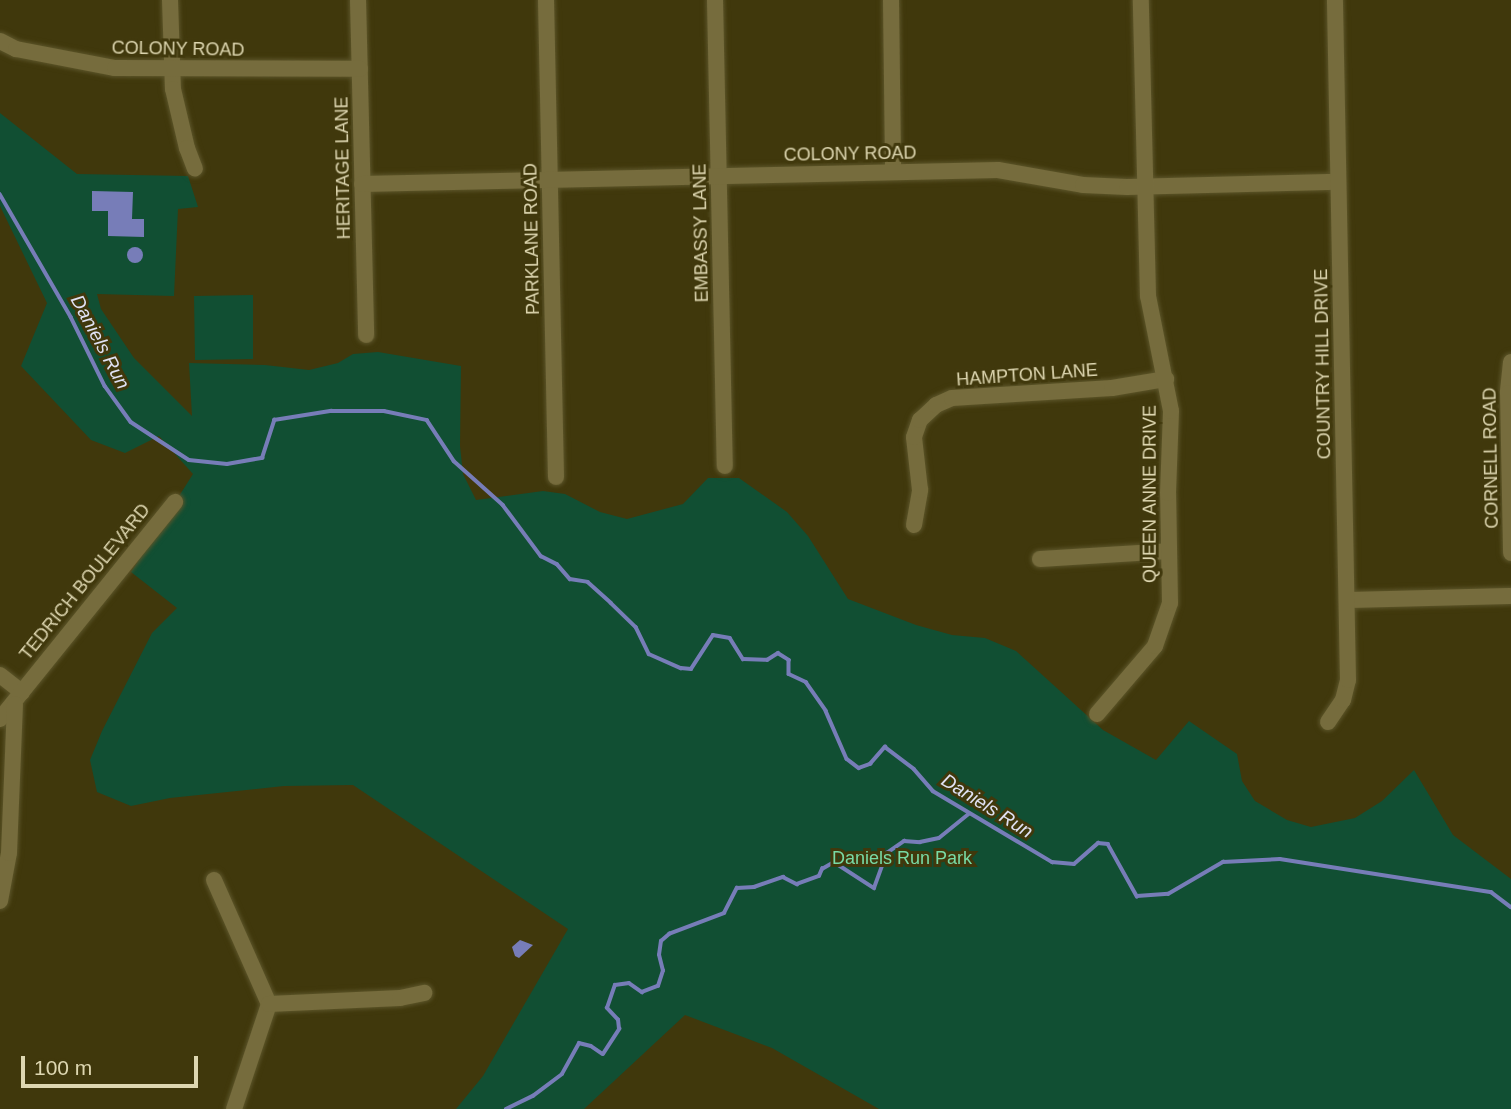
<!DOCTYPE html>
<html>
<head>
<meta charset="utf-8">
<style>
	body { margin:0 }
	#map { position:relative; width:1511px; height:1109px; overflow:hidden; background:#40380c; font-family:Arial,sans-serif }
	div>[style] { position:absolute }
	.green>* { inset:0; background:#114f33 }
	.water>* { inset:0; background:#777db8 }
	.round { border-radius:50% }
	.stream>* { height:3.5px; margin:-1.75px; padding:0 1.75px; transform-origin:1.75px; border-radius:1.75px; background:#777db8 }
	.roads { filter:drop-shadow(0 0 2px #5c552a) drop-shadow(0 0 2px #5c552a) }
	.minor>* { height:16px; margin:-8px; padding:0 8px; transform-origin:8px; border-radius:8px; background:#766c3d }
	span { translate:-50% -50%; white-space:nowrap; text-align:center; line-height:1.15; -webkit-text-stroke:6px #40380c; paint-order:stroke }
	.street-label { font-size:18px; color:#ded7b1 }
	.park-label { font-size:18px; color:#78daa5 }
	.water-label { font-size:19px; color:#e0e2f4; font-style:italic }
	.scale { position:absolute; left:21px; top:1056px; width:177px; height:32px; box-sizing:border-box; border:4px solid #ded7b1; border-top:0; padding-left:9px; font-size:21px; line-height:24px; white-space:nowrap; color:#ded7b1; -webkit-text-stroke:5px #40380c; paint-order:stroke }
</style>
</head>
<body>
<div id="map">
	<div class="green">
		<div style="clip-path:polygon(0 113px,77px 174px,188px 176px,198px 207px,178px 209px,174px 296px,97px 294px,101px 309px,134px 358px,192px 416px,189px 363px,265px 365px,309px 370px,338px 363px,353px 354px,378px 352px,461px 366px,460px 446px,463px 474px,476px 500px,543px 491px,565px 494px,600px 512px,627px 519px,683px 504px,708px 478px,739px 478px,787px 512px,808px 536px,848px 599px,916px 625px,952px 635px,985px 638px,1016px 651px,1103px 730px,1156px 760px,1189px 721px,1237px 754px,1242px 781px,1255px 801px,1287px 820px,1311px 827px,1355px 818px,1382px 801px,1414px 770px,1453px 835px,1511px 879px,1511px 1109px,879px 1109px,772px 1048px,685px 1015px,584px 1109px,456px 1109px,483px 1076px,568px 929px,353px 785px,284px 786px,170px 798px,131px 806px,97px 792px,90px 760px,102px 731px,152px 633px,177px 608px,131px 572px,193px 474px,159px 436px,125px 453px,91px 440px,21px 366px,47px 303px,0 206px)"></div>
		<div style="clip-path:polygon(253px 295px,253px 359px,195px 360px,194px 296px)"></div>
	</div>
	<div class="water">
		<div style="clip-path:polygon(92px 191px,133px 192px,132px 219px,144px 219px,144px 237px,108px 236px,108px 211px,92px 211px)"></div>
		<div class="round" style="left:127px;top:247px;width:16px;height:16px"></div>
		<div style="clip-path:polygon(520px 940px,533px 945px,519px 958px,515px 956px,512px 947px)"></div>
	</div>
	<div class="stream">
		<div style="left:0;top:194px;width:142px;rotate:60deg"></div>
		<div style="left:71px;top:317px;width:77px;rotate:63.8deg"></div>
		<div style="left:105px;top:386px;width:44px;rotate:54.2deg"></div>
		<div style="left:131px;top:422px;width:69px;rotate:33.2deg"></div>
		<div style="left:189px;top:460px;width:38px;rotate:6deg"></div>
		<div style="left:227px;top:464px;width:36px;rotate:-10deg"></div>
		<div style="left:262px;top:458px;width:40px;rotate:-72deg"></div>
		<div style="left:274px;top:420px;width:58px;rotate:-9deg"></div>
		<div style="left:331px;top:411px;width:53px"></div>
		<div style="left:384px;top:411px;width:44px;rotate:11.8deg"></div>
		<div style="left:427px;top:420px;width:49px;rotate:56.6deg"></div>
		<div style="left:454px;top:461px;width:66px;rotate:41.9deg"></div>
		<div style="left:503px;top:505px;width:64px;rotate:53.3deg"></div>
		<div style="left:541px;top:556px;width:18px;rotate:27deg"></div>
		<div style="left:557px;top:564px;width:20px;rotate:49deg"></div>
		<div style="left:570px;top:579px;width:18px;rotate:9deg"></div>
		<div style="left:588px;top:582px;width:31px;rotate:42deg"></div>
		<div style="left:611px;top:603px;width:35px;rotate:44deg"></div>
		<div style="left:636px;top:627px;width:30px;rotate:64deg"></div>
		<div style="left:649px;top:654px;width:35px;rotate:24deg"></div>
		<div style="left:681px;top:668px;width:10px;rotate:6deg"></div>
		<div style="left:691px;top:669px;width:40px;rotate:-57.1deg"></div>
		<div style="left:713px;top:635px;width:17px;rotate:10deg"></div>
		<div style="left:730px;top:638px;width:25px;rotate:58deg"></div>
		<div style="left:743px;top:659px;width:24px;rotate:2deg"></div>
		<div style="left:767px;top:660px;width:13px;rotate:-32deg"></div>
		<div style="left:778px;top:653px;width:13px;rotate:32deg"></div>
		<div style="left:789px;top:660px;width:14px;rotate:90deg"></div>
		<div style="left:789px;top:674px;width:19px;rotate:25deg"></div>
		<div style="left:806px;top:682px;width:35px;rotate:55deg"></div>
		<div style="left:826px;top:711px;width:52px;rotate:66.4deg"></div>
		<div style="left:847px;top:759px;width:15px;rotate:37deg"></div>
		<div style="left:859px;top:768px;width:12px;rotate:-20deg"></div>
		<div style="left:870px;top:764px;width:23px;rotate:-49deg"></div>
		<div style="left:885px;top:747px;width:36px;rotate:37deg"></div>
		<div style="left:914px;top:769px;width:29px;rotate:49deg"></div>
		<div style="left:933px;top:791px;width:139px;rotate:30.8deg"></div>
		<div style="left:1052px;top:862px;width:22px;rotate:5deg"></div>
		<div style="left:1074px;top:864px;width:32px;rotate:-41deg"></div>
		<div style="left:1098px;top:843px;width:10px;rotate:6deg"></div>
		<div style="left:1108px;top:844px;width:60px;rotate:60.9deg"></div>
		<div style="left:1137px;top:896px;width:31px;rotate:-4deg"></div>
		<div style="left:1168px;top:894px;width:64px;rotate:-30.2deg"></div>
		<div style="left:1223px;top:862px;width:57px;rotate:-3deg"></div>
		<div style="left:1280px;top:859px;width:214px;rotate:8.9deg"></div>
		<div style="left:1491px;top:892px;width:25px;rotate:37deg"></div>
		<div style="left:506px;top:1109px;width:30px;rotate:-26deg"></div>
		<div style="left:533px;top:1096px;width:36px;rotate:-37deg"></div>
		<div style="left:562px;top:1074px;width:35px;rotate:-61deg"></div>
		<div style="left:579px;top:1043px;width:12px;rotate:14deg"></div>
		<div style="left:591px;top:1046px;width:14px;rotate:34deg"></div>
		<div style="left:603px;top:1054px;width:30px;rotate:-57deg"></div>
		<div style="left:619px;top:1029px;width:9px;rotate:-96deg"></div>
		<div style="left:618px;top:1020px;width:16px;rotate:-133deg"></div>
		<div style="left:607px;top:1008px;width:24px;rotate:-71deg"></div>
		<div style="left:615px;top:985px;width:14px;rotate:-8deg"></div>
		<div style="left:629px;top:983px;width:16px;rotate:35deg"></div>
		<div style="left:642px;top:992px;width:17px;rotate:-21deg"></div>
		<div style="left:658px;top:986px;width:16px;rotate:-72deg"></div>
		<div style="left:663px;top:971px;width:16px;rotate:-104deg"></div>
		<div style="left:659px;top:955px;width:14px;rotate:-82deg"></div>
		<div style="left:661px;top:941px;width:11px;rotate:-41deg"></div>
		<div style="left:669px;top:934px;width:59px;rotate:-20.9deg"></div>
		<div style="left:724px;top:913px;width:28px;rotate:-63deg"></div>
		<div style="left:737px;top:888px;width:17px;rotate:-3deg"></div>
		<div style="left:754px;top:887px;width:31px;rotate:-19deg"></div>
		<div style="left:783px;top:877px;width:16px;rotate:27deg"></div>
		<div style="left:797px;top:884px;width:23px;rotate:-20deg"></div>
		<div style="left:819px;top:876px;width:8px;rotate:-67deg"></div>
		<div style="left:822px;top:869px;width:14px;rotate:-30deg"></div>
		<div style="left:834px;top:862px;width:48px;rotate:33deg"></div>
		<div style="left:874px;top:888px;width:37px;rotate:-70deg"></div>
		<div style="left:887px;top:853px;width:21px;rotate:-35deg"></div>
		<div style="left:904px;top:841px;width:16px;rotate:4deg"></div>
		<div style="left:920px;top:842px;width:19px;rotate:-12deg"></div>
		<div style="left:939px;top:838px;width:38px;rotate:-39deg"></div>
	</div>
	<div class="roads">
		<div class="minor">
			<div style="left:170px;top:0;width:89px;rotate:88.1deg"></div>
			<div style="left:173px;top:89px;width:61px;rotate:76.7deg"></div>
			<div style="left:187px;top:148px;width:22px;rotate:69deg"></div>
			<div style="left:358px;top:0;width:335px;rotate:88.6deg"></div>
			<div style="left:546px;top:0;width:477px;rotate:88.8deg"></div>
			<div style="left:715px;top:0;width:466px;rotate:88.8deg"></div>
			<div style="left:891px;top:0;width:172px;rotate:89.3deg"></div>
			<div style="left:0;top:41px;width:18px;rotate:27deg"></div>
			<div style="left:16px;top:49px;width:101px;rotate:10.9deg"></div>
			<div style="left:115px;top:68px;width:245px;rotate:0.2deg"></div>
			<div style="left:362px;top:184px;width:636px;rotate:-1.26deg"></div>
			<div style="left:998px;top:170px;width:86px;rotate:10deg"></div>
			<div style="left:1083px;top:185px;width:44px;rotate:2.6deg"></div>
			<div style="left:1127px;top:187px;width:211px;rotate:-1.4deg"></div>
			<div style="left:1511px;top:362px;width:31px;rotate:96deg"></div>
			<div style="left:1508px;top:393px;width:160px;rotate:88.9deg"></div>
			<div style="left:914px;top:525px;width:36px;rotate:-80deg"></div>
			<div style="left:920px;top:490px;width:53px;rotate:-96.5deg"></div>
			<div style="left:914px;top:437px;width:18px;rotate:-71deg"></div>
			<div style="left:920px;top:420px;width:22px;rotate:-43deg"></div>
			<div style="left:936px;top:405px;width:17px;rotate:-24deg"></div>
			<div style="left:952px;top:398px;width:160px;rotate:-3.6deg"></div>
			<div style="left:1112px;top:388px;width:55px;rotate:-9.5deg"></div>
			<div style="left:1040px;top:559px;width:129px;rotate:-3.5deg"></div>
			<div style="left:1347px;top:600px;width:164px;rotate:-1.4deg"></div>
			<div style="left:0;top:675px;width:28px;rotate:38deg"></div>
			<div style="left:1097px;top:714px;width:89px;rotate:-49.5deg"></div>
			<div style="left:1155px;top:646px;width:46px;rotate:-70.8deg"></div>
			<div style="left:1170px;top:603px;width:110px;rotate:-91deg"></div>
			<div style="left:1168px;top:493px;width:82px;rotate:-87.9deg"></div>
			<div style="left:1171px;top:411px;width:117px;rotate:-101.3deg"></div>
			<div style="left:1148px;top:296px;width:296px;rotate:-91.4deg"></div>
			<div style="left:0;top:719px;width:279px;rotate:-51.1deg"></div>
			<div style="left:1328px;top:722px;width:27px;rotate:-56deg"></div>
			<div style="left:1343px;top:700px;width:21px;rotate:-76deg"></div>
			<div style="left:1348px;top:680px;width:680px;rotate:-91.1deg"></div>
			<div style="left:214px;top:880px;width:136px;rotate:66.1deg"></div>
			<div style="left:269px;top:1004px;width:111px;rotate:108.4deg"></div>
			<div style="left:0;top:901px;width:49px;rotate:-79.4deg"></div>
			<div style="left:9px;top:853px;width:149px;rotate:-87.7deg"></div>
			<div style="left:269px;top:1004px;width:131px;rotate:-2.6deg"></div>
			<div style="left:400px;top:998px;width:25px;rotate:-12deg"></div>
		</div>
	</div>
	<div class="street-label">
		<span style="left:178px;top:49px;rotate:1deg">COLONY ROAD</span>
		<span style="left:850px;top:154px;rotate:-1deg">COLONY ROAD</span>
		<span style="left:343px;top:168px;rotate:-91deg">HERITAGE LANE</span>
		<span style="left:701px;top:233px;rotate:-91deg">EMBASSY LANE</span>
		<span style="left:532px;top:239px;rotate:-91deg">PARKLANE ROAD</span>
		<span style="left:1323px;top:364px;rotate:-91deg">COUNTRY HILL DRIVE</span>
		<span style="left:1027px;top:375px;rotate:-4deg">HAMPTON LANE</span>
		<span style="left:1491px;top:458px;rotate:-91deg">CORNELL ROAD</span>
		<span style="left:1150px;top:494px;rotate:-90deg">QUEEN ANNE DRIVE</span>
		<span style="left:85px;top:582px;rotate:-51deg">TEDRICH BOULEVARD</span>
	</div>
	<div class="park-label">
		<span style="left:902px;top:858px">Daniels Run Park</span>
	</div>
	<div class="water-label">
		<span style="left:100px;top:342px;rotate:62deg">Daniels Run</span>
		<span style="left:987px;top:806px;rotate:32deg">Daniels Run</span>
	</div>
	<div class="scale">100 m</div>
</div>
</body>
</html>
